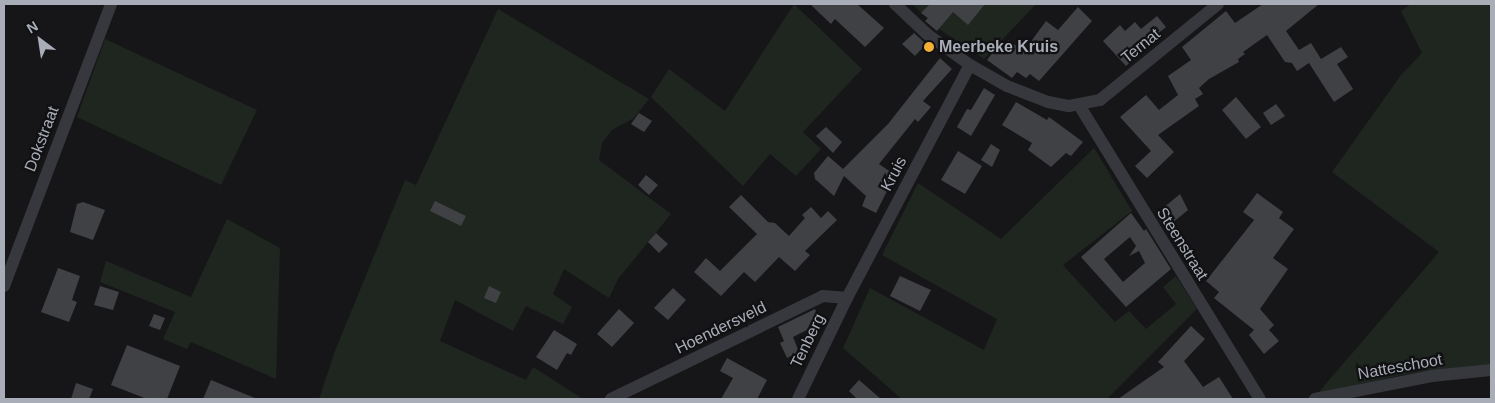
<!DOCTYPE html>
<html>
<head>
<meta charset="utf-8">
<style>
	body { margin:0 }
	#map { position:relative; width:1495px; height:403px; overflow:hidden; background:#161618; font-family:Arial,sans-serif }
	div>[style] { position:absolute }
	.green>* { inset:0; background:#1e261f }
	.building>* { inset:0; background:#404145 }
	.street>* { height:12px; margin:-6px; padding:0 6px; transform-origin:6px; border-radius:6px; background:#37383d }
	.dots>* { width:14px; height:14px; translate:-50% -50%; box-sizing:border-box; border:2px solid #111113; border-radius:50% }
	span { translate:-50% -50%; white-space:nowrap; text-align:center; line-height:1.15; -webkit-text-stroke:4.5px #111113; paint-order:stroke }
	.street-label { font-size:16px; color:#a8adb8 }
	.poi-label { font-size:16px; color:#a8adb8; font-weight:700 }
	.left { translate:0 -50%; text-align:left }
	.frame { position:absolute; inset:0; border:5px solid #a8adb8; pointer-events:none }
	.north { position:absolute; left:15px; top:15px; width:50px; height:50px; -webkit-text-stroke:4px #111113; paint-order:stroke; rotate:329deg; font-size:14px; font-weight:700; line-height:20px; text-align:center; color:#a8adb8 }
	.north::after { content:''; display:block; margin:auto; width:18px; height:22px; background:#a8adb8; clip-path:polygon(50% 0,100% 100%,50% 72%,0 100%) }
</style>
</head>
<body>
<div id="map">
	<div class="green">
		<div style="clip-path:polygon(794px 4px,862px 69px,803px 132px,821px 149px,796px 176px,770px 154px,743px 186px,651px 97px,669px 69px,725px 111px)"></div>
		<div style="clip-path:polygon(912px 4px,1036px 4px,984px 59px,939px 29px)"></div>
		<div style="clip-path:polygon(1411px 4px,1491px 4px,1491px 364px,1407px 374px,1318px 393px,1439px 252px,1332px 172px,1401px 75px,1422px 53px,1401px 11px)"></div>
		<div style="clip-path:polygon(498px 9px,649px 99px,634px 118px,612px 130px,602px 143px,599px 160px,671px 214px,618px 279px,609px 298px,564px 269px,553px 294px,572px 307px,563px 324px,526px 306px,513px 331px,455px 300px,440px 341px,526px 380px,533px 367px,583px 399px,319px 399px,335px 351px,405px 180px,416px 185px)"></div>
		<div style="clip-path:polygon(105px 39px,257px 110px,221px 185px,77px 117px)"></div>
		<div style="clip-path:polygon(1094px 148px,1132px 211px,1063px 265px,1115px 322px,1129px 311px,1146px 329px,1176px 304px,1163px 287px,1176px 276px,1197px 309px,1107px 399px,902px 399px,843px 348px,870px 288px,984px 350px,997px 319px,882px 255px,918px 183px,1001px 239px)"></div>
		<div style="clip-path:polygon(227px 219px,280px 248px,276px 379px,191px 342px,187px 349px,163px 339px,175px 312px,100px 282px,106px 261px,191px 297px)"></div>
	</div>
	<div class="building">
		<div style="clip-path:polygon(810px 4px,857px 4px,884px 28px,865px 47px,835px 19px,831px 24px)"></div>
		<div style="clip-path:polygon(930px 4px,985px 4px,968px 25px,953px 12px,937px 31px,925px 21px,928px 18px,921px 13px)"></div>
		<div style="clip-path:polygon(1263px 4px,1319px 4px,1286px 31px,1299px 50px,1311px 43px,1321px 59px,1341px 47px,1348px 57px,1337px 64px,1353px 89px,1334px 102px,1309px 63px,1297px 71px,1292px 63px,1285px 62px,1267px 35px,1243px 52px,1245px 54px,1238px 59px,1239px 62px,1209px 79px,1199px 88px,1203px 94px,1195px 99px,1199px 106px,1158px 135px,1174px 152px,1147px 178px,1135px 166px,1151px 151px,1120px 117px,1146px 95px,1159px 110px,1178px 95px,1168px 76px,1191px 60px,1182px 47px,1226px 11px,1235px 23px)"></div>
		<div style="clip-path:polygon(1078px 7px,1092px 21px,1039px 81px,1030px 74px,1026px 78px,1017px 72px,1012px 78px,987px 60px,1000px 43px,1004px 46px,1008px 40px,1024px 51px,1046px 21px,1058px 30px)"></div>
		<div style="clip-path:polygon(1157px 16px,1166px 27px,1160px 32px,1162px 34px,1126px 66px,1103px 41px,1120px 25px,1125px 31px,1135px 22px,1141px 29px)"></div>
		<div style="clip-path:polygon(914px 33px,926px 44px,915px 56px,902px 44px)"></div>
		<div style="clip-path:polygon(940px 58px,952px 69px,923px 101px,931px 107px,918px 122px,915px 119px,879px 164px,895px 175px,876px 213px,862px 206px,866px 196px,844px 176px,834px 196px,815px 179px,814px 173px,828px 156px,843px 169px,888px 124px)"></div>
		<div style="clip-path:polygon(984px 88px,995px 95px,971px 136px,957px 127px,967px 109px,971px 110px)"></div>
		<div style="clip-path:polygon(1236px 97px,1261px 127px,1246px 139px,1222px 110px)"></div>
		<div style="clip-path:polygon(1016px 102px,1047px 120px,1049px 117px,1083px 142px,1071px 156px,1066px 153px,1051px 167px,1028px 150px,1032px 143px,1002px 125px)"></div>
		<div style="clip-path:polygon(1276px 104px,1285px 116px,1271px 125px,1263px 113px)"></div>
		<div style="clip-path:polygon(639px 113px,652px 121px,644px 132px,631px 124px)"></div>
		<div style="clip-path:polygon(826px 127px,842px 142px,833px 153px,816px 136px)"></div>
		<div style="clip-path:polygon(991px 144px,1000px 150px,992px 167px,981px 160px)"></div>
		<div style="clip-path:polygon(958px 151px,982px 166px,965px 194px,941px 180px)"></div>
		<div style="clip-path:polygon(646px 175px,658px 185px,649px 195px,638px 185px)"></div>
		<div style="clip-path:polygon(1257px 193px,1283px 212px,1279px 218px,1294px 229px,1273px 258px,1288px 269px,1260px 309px,1274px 325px,1269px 330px,1279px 341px,1264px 354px,1249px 335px,1254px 330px,1214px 298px,1219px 292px,1206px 281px,1254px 220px,1243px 212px)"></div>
		<div style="clip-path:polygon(1180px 194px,1188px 210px,1165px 229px,1156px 214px)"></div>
		<div style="clip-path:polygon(741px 195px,768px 222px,775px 223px,789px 236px,805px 218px,802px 215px,811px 207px,821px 218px,828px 211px,837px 220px,805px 251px,810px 255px,795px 271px,779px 257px,755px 282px,744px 272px,721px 296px,694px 272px,706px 258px,720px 271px,757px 234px,729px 207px)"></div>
		<div style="clip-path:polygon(435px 201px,466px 216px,461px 226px,430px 211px)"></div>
		<div style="clip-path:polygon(83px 202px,105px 210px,93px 240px,70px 232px,77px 204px)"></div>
		<div style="clip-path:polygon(evenodd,1131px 213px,1144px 231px,1146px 229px,1171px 269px,1126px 307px,1081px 257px,1131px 213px,1130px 237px,1136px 246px,1129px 256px,1139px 251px,1145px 263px,1123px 282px,1104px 259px,1130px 237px)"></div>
		<div style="clip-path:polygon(656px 233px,668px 244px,659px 253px,648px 242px)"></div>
		<div style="clip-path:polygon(58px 268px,80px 276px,72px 300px,77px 302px,69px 322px,41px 312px)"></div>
		<div style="clip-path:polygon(900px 276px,931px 290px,920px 311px,890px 296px)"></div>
		<div style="clip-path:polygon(100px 286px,119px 292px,113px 310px,94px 305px)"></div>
		<div style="clip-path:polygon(489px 286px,501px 292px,496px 303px,484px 298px)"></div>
		<div style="clip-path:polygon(673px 288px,686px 300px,668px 320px,654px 308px)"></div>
		<div style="clip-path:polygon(619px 309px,634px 323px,612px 347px,597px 334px)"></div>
		<div style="clip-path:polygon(815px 309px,820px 320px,813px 327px,793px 337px,799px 352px,787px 358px,780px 343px,784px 341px,778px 327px)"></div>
		<div style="clip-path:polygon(154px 314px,165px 318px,160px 330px,149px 326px)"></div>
		<div style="clip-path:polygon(1191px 326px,1205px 339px,1184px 361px,1203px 387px,1219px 377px,1233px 399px,1118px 399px,1164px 367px,1158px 362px)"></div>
		<div style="clip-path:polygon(554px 330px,577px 344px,571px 355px,567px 353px,557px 370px,536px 357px)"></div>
		<div style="clip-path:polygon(127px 345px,180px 366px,167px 399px,147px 399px,111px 385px)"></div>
		<div style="clip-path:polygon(727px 358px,767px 380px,757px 399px,721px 399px,733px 378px,720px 371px)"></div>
		<div style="clip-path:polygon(211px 380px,257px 399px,203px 399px)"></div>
		<div style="clip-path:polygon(859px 380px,881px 399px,857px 399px,849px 391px)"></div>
		<div style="clip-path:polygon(76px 383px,93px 389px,89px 399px,71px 399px)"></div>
	</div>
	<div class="street">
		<div style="left:895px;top:4px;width:44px;rotate:43.2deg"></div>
		<div style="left:927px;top:34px;width:53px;rotate:35.8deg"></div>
		<div style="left:970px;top:65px;width:43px;rotate:29.6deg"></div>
		<div style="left:1007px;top:86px;width:44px;rotate:21.3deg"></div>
		<div style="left:1048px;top:102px;width:21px;rotate:11deg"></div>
		<div style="left:1069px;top:106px;width:32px;rotate:-11deg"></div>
		<div style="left:1100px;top:100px;width:152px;rotate:-39.1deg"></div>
		<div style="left:1079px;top:105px;width:345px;rotate:58.4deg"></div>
		<div style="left:4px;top:286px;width:302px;rotate:-69.2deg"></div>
		<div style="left:611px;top:399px;width:236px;rotate:-25.9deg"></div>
		<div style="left:823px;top:296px;width:24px;rotate:5deg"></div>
		<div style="left:798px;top:399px;width:112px;rotate:-64.1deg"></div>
		<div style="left:847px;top:298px;width:263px;rotate:-62.2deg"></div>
		<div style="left:1315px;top:399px;width:119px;rotate:-11.1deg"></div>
		<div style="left:1432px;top:376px;width:59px;rotate:-5.8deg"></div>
	</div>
	<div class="dots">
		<div style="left:929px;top:47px;background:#f2b134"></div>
	</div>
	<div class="street-label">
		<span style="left:1141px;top:46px;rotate:-39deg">Ternat</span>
		<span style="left:42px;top:139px;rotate:-69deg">Dokstraat</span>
		<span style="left:894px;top:174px;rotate:-62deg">Kruis</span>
		<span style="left:1182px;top:244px;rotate:58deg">Steenstraat</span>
		<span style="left:721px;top:328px;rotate:-26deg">Hoendersveld</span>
		<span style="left:808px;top:341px;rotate:-64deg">Tenberg</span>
		<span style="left:1400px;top:367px;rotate:-10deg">Natteschoot</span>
	</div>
	<div class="poi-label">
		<span class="left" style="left:939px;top:47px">Meerbeke Kruis</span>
	</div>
	<div class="frame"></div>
	<div class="north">N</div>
</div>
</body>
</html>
